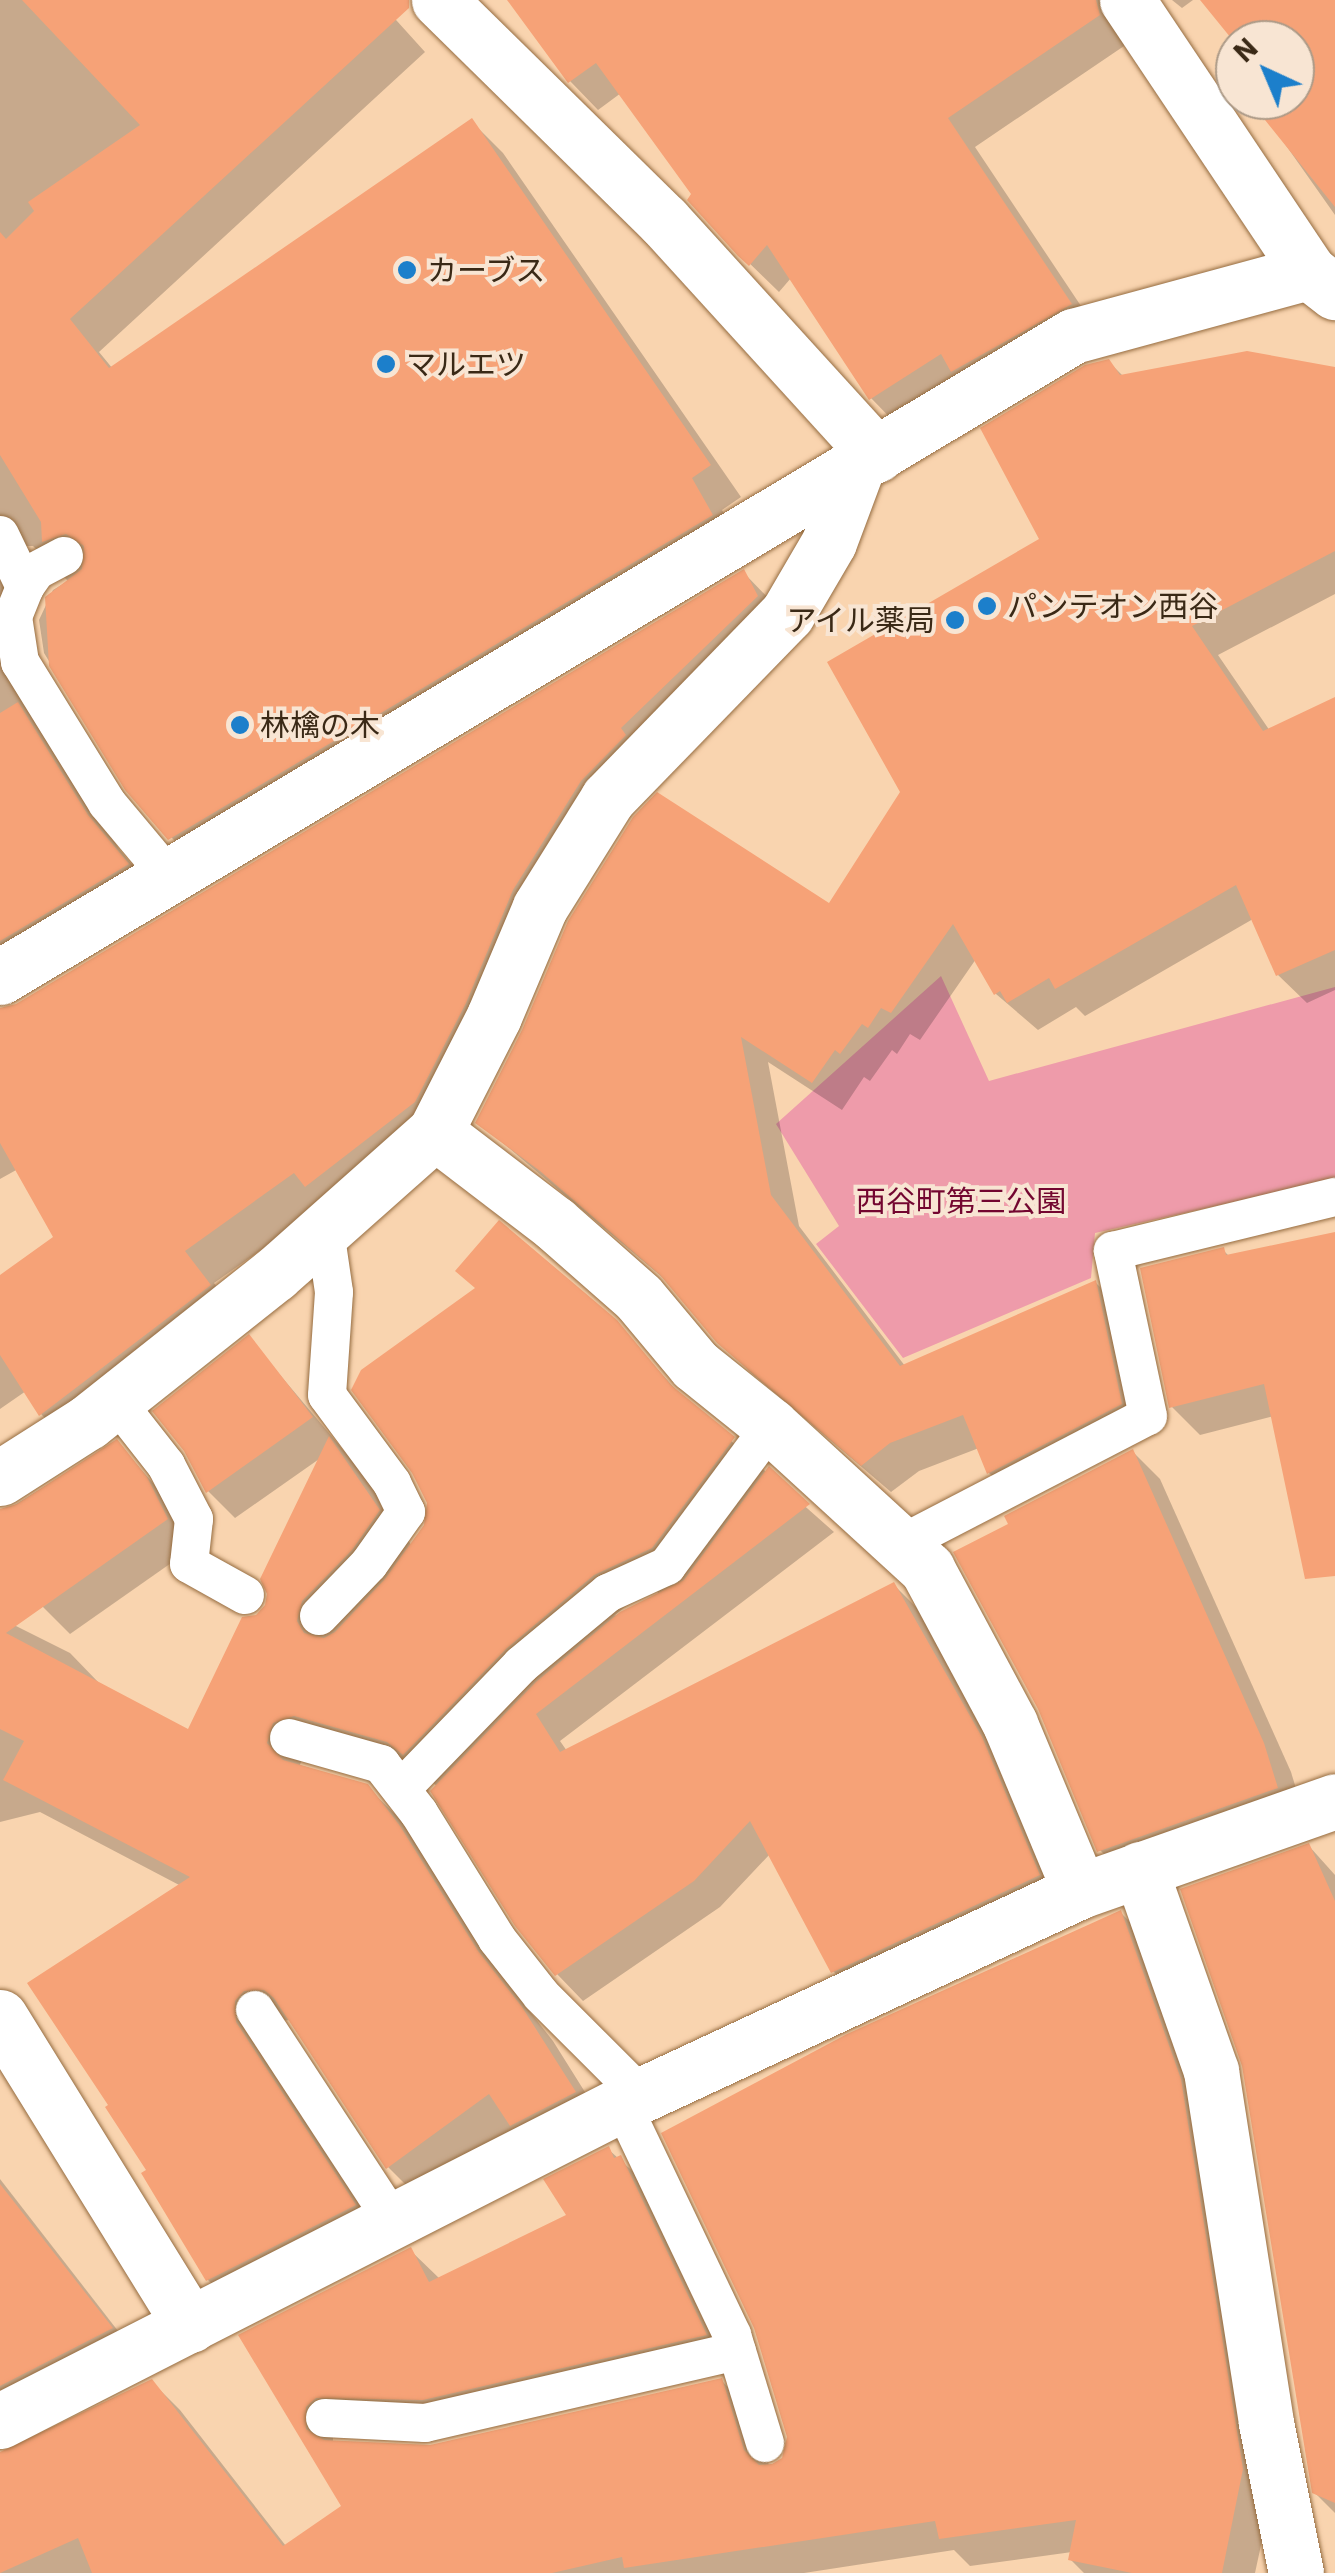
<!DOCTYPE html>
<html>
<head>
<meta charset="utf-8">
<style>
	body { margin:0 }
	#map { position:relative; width:1335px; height:2573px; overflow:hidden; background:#f9d4af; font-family:"IBM Plex Sans","Noto Sans JP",sans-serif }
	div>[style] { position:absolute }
	.green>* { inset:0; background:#ee9baa }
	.shadow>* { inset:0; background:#0003 }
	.building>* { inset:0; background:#f6a277 }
	.roads { filter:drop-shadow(0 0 2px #956c40) drop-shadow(0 0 2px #956c40) }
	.lane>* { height:38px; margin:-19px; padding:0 19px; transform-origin:19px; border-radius:19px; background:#fff }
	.street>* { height:55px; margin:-27.5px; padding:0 27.5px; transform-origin:27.5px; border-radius:27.5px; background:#fff }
	.dots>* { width:28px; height:28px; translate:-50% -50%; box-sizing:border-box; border:5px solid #f8e5d3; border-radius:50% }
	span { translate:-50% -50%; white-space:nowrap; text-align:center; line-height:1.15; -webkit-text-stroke:8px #f8e5d3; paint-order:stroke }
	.poi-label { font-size:30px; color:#3a2916 }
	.left { translate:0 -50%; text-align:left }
	.right { translate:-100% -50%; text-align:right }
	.park-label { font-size:30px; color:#730630 }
	.north { position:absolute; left:1215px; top:20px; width:100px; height:100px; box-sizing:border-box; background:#f8e5d3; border:2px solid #ac9a87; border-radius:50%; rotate:316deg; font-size:28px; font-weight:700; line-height:40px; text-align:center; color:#3a2916 }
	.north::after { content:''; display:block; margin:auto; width:35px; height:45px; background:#1c7fcb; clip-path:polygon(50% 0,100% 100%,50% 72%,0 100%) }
</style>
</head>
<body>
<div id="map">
	<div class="green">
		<div style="clip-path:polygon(941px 976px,989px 1081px,1335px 987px,1335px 1179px,1095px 1233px,1091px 1278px,903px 1358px,816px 1244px,839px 1226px,776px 1124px)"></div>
	</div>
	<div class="shadow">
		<div style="clip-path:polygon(0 0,378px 0,425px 52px,99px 352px,113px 369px,472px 122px,503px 153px,741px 497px,722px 510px,742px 547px,201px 870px,127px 788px,44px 653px,39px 620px,53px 590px,68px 581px,33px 546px,21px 546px,31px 707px,119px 849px,158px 896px,3px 994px,0 1006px)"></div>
		<div style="clip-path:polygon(539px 0,1145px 0,1127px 44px,975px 147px,1099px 333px,899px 427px,871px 398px,791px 278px,779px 292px,740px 254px,621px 93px,598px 110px,570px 81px)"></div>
		<div style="clip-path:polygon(1172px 0,1193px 0,1182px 8px)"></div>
		<div style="clip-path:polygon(1204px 0,1335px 0,1335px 215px,1261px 110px,1274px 100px,1295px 100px,1295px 40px)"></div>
		<div style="clip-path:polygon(1108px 361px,1124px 377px,1335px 369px,1335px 594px,1218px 655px,1270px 731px,1335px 700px,1335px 990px,1307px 1003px,1278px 975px,1253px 919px,1085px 1016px,1076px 1007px,1038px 1030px,996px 994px,976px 959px,920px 1040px,910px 1034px,897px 1054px,892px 1050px,870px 1081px,864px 1077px,842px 1110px,768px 1062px,799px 1226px,905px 1366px,1096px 1283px,1124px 1311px,1150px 1433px,1018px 1501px,989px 1473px,979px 1448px,919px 1471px,891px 1492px,749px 1371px,674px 1287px,478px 1122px,830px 906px,903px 792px,1042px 540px)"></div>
		<div style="clip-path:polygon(743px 572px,774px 604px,612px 813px,496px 1035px,326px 1204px,214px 1283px,240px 1317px,72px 1446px,41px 1414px,26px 1391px,0 1409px,0 1278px,57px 1238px,18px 1169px,0 1179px,0 1011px,17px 1006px)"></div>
		<div style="clip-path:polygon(1335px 1235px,1335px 1527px,1274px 1416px,1200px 1435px,1172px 1407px,1223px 1250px,1230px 1257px)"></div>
		<div style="clip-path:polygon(evenodd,615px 1322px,686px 1401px,834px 1532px,560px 1741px,567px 1751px,894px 1585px,920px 1611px,1007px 1766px,1064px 1902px,859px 1997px,833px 1971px,770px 1854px,720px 1907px,583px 2001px,557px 1974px,438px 1787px,421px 1773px,304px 1753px,300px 1765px,366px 1786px,399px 1818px,431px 1860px,509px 1985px,553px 2041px,605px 2124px,419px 2198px,388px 2167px,292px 2020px,275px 2021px,385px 2237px,239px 2311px,208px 2280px,150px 2171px,181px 1886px,40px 1812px,0 1822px,0 1618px,70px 1653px,101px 1685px,189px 1732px,267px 1606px,322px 1457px,235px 1518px,208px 1491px,249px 1338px,360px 1470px,412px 1546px,615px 1322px,657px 1591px,659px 1595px,614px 1616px,626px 1606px,657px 1591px)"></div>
		<div style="clip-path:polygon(117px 1442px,174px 1507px,194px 1547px,70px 1634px,43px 1607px,0 1546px,0 1514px)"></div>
		<div style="clip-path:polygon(1133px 1452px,1160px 1479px,1291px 1772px,1304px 1815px,1127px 1878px,1100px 1850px,1011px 1525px)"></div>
		<div style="clip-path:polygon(1309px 1846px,1335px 1875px,1335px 2513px,1314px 2492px)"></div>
		<div style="clip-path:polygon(1121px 1913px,1149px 1941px,1208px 2109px,1271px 2499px,1255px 2573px,1084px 2573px,1070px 2559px,1072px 2552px,970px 2566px,954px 2550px,804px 2573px,0 2573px,0 2454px,152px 2382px,180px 2410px,286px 2546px,344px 2507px,241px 2336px,410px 2250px,440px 2279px,569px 2216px,608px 2149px,649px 2186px,734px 2363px,333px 2436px,333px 2443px,430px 2448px,721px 2380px,749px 2409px,769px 2465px,783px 2461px)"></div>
		<div style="clip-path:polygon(0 2179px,139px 2358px,0 2439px)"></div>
	</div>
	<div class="building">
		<div style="clip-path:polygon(22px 0,409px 0,409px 8px,70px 319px,109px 368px,472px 118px,711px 465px,692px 478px,713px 515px,168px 840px,125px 790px,49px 666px,45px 597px,82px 569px,84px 546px,66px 534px,42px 542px,41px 522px,0 455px,0 232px,6px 239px,34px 211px,28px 202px,140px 125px)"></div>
		<div style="clip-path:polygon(507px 0,1096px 0,1100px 15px,948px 118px,1072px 304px,951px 372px,941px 354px,869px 400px,767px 245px,749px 266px,738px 256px,687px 200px,691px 194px,596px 63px,568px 83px)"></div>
		<div style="clip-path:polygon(1200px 0,1335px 0,1335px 207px,1257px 110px,1270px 100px,1295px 100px,1295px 40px,1235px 43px)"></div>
		<div style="clip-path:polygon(1247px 351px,1335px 367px,1335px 551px,1192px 626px,1263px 731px,1335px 697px,1335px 950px,1276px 976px,1236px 885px,1055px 989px,1049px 978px,1007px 1003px,1000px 991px,994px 995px,953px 924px,891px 1013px,881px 1008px,868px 1028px,862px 1024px,840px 1054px,835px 1050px,812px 1083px,741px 1037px,771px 1195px,900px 1366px,1096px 1280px,1122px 1404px,987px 1474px,963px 1415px,890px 1443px,861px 1466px,717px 1343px,660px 1275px,540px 1171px,475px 1123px,522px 1030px,568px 921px,633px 817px,657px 792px,829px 903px,900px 792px,827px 662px,1039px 539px,980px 428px,1085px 365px,1109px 359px,1120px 375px)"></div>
		<div style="clip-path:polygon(744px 569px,758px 596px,621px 728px,626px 735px,581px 781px,513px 890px,466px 1003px,415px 1102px,305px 1187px,294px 1173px,185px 1251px,211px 1285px,39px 1416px,0 1355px,0 1275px,53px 1237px,0 1143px,0 1008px,16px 1004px)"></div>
		<div style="clip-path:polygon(18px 702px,88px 815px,129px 864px,0 941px,0 713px)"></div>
		<div style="clip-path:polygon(499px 1220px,617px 1320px,671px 1385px,735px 1437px,652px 1548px,594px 1575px,507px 1648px,403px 1755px,387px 1742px,294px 1716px,273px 1723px,267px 1743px,283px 1760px,368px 1784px,400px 1826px,478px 1951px,522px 2007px,576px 2092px,510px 2126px,489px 2094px,386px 2169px,274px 1998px,264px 1990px,244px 1991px,235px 2001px,236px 2022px,356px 2205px,206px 2281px,141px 2173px,146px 2170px,105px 2107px,108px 2105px,27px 1983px,190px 1877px,3px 1780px,24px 1741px,0 1729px,0 1509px,17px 1504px,117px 1439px,147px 1477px,168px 1519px,6px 1633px,188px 1729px,242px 1617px,256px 1615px,265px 1605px,267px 1594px,260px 1579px,329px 1436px,380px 1510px,352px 1550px,302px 1601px,297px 1621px,304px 1633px,324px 1638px,335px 1632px,385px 1579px,424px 1525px,427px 1503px,412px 1473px,351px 1390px,361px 1370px,475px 1288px,455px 1271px)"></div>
		<div style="clip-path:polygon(1335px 1232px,1335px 1576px,1305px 1579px,1264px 1384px,1169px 1408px,1140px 1268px,1224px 1247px,1226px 1255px)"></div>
		<div style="clip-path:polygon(249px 1334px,313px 1417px,206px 1493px,184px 1451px,152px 1411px)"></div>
		<div style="clip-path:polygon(1133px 1449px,1264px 1743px,1278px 1788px,1097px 1852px,1038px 1709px,953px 1552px,1008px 1524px,1004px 1516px)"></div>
		<div style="clip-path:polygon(769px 1466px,810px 1504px,536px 1714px,560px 1752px,894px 1582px,982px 1737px,1040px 1875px,831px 1973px,750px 1821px,694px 1881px,555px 1976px,515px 1926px,430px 1791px,536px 1682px,620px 1612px,684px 1580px)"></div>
		<div style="clip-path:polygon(1309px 1843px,1335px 1901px,1335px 2503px,1312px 2493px,1242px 2066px,1180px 1889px)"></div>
		<div style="clip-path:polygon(1121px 1910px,1181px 2079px,1243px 2469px,1222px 2573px,1132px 2573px,1068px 2560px,1076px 2520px,939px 2539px,935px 2521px,624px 2568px,622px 2557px,552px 2573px,92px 2573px,78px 2538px,0 2573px,0 2452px,152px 2379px,283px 2546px,341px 2506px,238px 2335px,411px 2247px,429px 2282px,566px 2215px,543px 2179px,609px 2146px,614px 2158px,621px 2155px,707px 2335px,423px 2400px,316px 2398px,306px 2407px,306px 2429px,324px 2440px,430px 2445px,722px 2378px,744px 2450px,759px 2465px,772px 2464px,782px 2458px,787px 2437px,754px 2328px,661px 2133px,847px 2034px)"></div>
		<div style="clip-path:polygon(0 2184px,113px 2328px,0 2386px)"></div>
	</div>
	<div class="roads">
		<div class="lane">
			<div style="left:0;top:535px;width:58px;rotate:64.3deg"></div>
			<div style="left:64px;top:556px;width:32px;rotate:152deg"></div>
			<div style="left:36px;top:571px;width:19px;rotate:125deg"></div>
			<div style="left:25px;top:587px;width:32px;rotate:112deg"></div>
			<div style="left:13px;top:617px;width:46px;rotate:81.2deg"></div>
			<div style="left:20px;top:662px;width:166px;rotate:58.3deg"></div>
			<div style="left:107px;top:803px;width:97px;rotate:50deg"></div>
			<div style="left:115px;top:1400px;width:83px;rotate:51.9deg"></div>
			<div style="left:166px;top:1465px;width:61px;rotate:62.6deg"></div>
			<div style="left:194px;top:1519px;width:45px;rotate:96.3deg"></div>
			<div style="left:189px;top:1564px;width:64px;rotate:29deg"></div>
			<div style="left:899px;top:1545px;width:280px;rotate:-27.4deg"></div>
			<div style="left:1148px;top:1416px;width:169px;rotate:-102deg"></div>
			<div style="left:1113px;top:1251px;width:228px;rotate:-13.7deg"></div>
			<div style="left:319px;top:1616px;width:72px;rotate:-46.1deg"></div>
			<div style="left:369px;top:1564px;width:64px;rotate:-54.6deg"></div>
			<div style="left:406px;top:1512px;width:32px;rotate:-116deg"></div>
			<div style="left:392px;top:1483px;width:109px;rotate:-126.5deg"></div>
			<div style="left:327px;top:1395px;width:103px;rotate:-86.1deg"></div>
			<div style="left:334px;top:1292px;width:63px;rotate:-98.3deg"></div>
			<div style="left:289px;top:1738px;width:96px;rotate:15.8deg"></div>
			<div style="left:381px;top:1764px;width:62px;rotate:52.2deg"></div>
			<div style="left:419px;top:1813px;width:148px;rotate:58.2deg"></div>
			<div style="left:497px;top:1939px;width:71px;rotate:51.8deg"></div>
			<div style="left:541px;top:1995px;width:141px;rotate:45deg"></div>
			<div style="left:401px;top:1789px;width:173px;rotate:-45.9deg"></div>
			<div style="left:521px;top:1665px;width:113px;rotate:-39.6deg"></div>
			<div style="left:608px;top:1593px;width:65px;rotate:-24.6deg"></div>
			<div style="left:667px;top:1566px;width:174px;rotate:-53.4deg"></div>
			<div style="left:255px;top:2010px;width:252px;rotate:56.8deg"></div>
			<div style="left:622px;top:2104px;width:256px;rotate:64.5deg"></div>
			<div style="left:732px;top:2335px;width:113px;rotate:73deg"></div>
			<div style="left:325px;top:2418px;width:100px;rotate:2.9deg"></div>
			<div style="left:425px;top:2423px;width:320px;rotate:-13deg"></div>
		</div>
		<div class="street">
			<div style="left:439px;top:0;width:315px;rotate:44.5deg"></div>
			<div style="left:664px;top:221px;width:316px;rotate:47.7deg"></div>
			<div style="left:1127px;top:0;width:327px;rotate:56.2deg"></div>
			<div style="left:0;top:977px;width:1250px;rotate:-30.85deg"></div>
			<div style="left:1073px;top:336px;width:245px;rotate:-15.2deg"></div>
			<div style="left:1309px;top:272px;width:33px;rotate:38deg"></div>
			<div style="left:435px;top:1132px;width:150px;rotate:37.4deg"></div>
			<div style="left:554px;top:1223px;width:113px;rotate:41.4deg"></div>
			<div style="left:639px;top:1298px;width:87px;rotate:50.1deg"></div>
			<div style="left:695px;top:1365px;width:97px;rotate:38.8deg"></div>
			<div style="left:771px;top:1426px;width:212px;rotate:42.5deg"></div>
			<div style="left:927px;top:1569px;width:176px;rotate:61.8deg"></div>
			<div style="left:1010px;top:1724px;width:181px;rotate:67.3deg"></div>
			<div style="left:0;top:1478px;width:104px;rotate:-32.5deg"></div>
			<div style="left:88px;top:1422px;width:238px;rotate:-38.4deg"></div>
			<div style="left:275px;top:1274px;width:214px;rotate:-41.6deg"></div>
			<div style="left:435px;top:1132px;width:130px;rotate:-63deg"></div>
			<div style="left:494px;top:1016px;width:118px;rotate:-67.1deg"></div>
			<div style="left:540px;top:907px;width:128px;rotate:-58deg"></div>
			<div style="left:608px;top:798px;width:257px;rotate:-45.8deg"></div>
			<div style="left:787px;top:614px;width:83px;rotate:-59.7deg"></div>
			<div style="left:829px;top:542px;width:80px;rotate:-69.5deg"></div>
			<div style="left:1140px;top:1869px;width:214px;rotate:70.6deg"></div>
			<div style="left:1211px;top:2071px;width:356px;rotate:81.1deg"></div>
			<div style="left:1266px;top:2423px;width:153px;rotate:78.7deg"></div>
			<div style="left:0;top:2017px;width:362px;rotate:58.3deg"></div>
			<div style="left:0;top:2421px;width:698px;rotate:-27.01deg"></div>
			<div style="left:622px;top:2104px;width:505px;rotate:-24.94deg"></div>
			<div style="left:1080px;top:1891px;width:270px;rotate:-19.4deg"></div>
		</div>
	</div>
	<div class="dots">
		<div style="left:407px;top:270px;background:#1c7fcb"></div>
		<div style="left:386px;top:364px;background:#1c7fcb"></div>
		<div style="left:987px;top:606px;background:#1c7fcb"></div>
		<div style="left:955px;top:620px;background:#1c7fcb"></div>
		<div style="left:240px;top:725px;background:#1c7fcb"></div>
	</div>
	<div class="poi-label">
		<span class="left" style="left:427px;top:270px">カーブス</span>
		<span class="left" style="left:406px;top:364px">マルエツ</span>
		<span class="left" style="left:1007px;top:606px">パンテオン西谷</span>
		<span class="right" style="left:935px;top:620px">アイル薬局</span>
		<span class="left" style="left:260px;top:725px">林檎の木</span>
	</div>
	<div class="park-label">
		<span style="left:961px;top:1201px">西谷町第三公園</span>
	</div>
	<div class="north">N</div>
</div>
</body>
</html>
